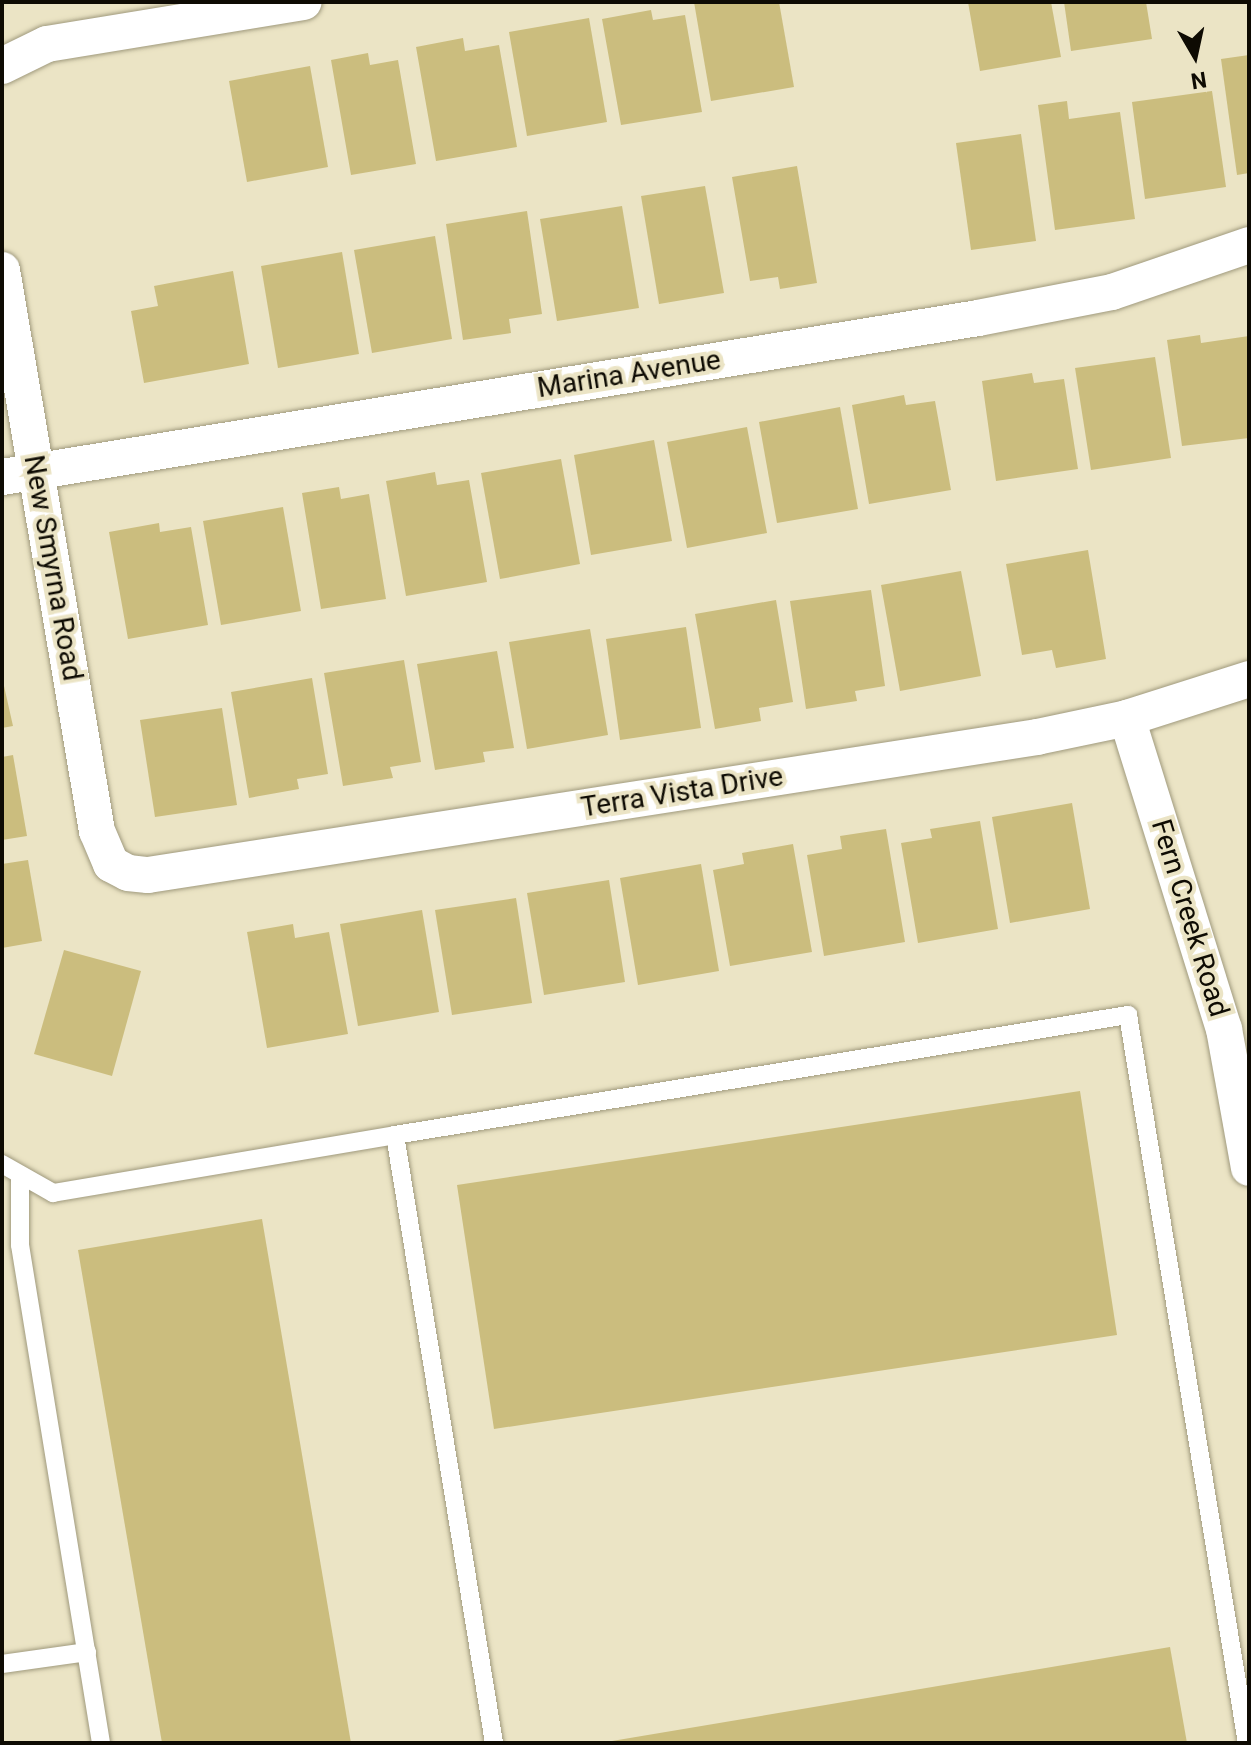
<!DOCTYPE html>
<html>
<head>
<meta charset="utf-8">
<style>
	body { margin:0 }
	#map { position:relative; width:1251px; height:1745px; overflow:hidden; background:#ebe4c5; font-family:Roboto,sans-serif }
	div>[style] { position:absolute }
	.building>* { inset:0; background:#cbbd7e }
	.roads { filter:drop-shadow(0 0 2px #a09a7d) drop-shadow(0 0 2px #a09a7d) }
	.service>* { height:18px; margin:-9px; padding:0 9px; transform-origin:9px; border-radius:9px; background:#fff }
	.minor>* { height:36px; margin:-18px; padding:0 18px; transform-origin:18px; border-radius:18px; background:#fff }
	span { translate:-50% -50%; white-space:nowrap; text-align:center; line-height:1.15; -webkit-text-stroke:8px #ebe4c5; paint-order:stroke }
	.street-label { font-size:28px; color:#0e0b03 }
	.frame { position:absolute; inset:0; border:4px solid #0e0b03; pointer-events:none }
	.north { position:absolute; left:1155px; top:16px; width:80px; height:80px; -webkit-text-stroke:6px #ebe4c5; paint-order:stroke; rotate:171deg; font-size:22px; font-weight:700; line-height:32px; text-align:center; color:#0e0b03 }
	.north::after { content:''; display:block; margin:auto; width:28px; height:36px; background:#0e0b03; clip-path:polygon(50% 0,100% 100%,50% 72%,0 100%) }
</style>
</head>
<body>
<div id="map">
	<div class="building">
		<div style="clip-path:polygon(694px 2px,779px 2px,794px 87px,711px 101px)"></div>
		<div style="clip-path:polygon(968px 2px,1051px 2px,1061px 57px,980px 71px)"></div>
		<div style="clip-path:polygon(1064px 2px,1146px 2px,1152px 39px,1071px 51px)"></div>
		<div style="clip-path:polygon(651px 10px,653px 20px,685px 15px,702px 112px,621px 125px,602px 19px)"></div>
		<div style="clip-path:polygon(589px 18px,607px 122px,527px 136px,509px 32px)"></div>
		<div style="clip-path:polygon(463px 38px,465px 51px,499px 45px,517px 147px,436px 161px,416px 47px)"></div>
		<div style="clip-path:polygon(368px 53px,370px 65px,398px 60px,416px 164px,351px 175px,331px 60px)"></div>
		<div style="clip-path:polygon(1249px 55px,1249px 173px,1237px 175px,1221px 59px)"></div>
		<div style="clip-path:polygon(310px 66px,328px 167px,247px 182px,229px 81px)"></div>
		<div style="clip-path:polygon(1212px 91px,1226px 187px,1145px 199px,1132px 102px)"></div>
		<div style="clip-path:polygon(1067px 101px,1069px 119px,1120px 112px,1135px 219px,1055px 230px,1038px 105px)"></div>
		<div style="clip-path:polygon(1021px 134px,1036px 241px,971px 250px,956px 143px)"></div>
		<div style="clip-path:polygon(797px 166px,817px 283px,780px 289px,778px 277px,750px 281px,732px 177px)"></div>
		<div style="clip-path:polygon(705px 186px,724px 293px,659px 304px,641px 196px)"></div>
		<div style="clip-path:polygon(622px 206px,639px 308px,557px 321px,540px 219px)"></div>
		<div style="clip-path:polygon(527px 211px,542px 314px,509px 319px,511px 333px,463px 340px,446px 224px)"></div>
		<div style="clip-path:polygon(435px 236px,452px 339px,372px 353px,354px 250px)"></div>
		<div style="clip-path:polygon(342px 252px,359px 354px,278px 368px,261px 266px)"></div>
		<div style="clip-path:polygon(233px 271px,249px 364px,144px 383px,131px 311px,158px 306px,154px 286px)"></div>
		<div style="clip-path:polygon(1200px 335px,1201px 343px,1249px 336px,1249px 438px,1182px 446px,1167px 340px)"></div>
		<div style="clip-path:polygon(1155px 357px,1171px 458px,1091px 470px,1075px 368px)"></div>
		<div style="clip-path:polygon(1032px 373px,1034px 383px,1064px 379px,1078px 469px,996px 481px,982px 381px)"></div>
		<div style="clip-path:polygon(904px 395px,906px 405px,935px 401px,951px 490px,869px 504px,852px 405px)"></div>
		<div style="clip-path:polygon(840px 407px,858px 509px,777px 523px,759px 422px)"></div>
		<div style="clip-path:polygon(747px 427px,767px 533px,687px 548px,667px 442px)"></div>
		<div style="clip-path:polygon(654px 440px,672px 541px,591px 555px,574px 455px)"></div>
		<div style="clip-path:polygon(561px 459px,580px 564px,500px 579px,481px 473px)"></div>
		<div style="clip-path:polygon(435px 472px,437px 485px,469px 480px,487px 582px,406px 596px,386px 481px)"></div>
		<div style="clip-path:polygon(339px 487px,341px 499px,369px 494px,386px 599px,321px 609px,302px 493px)"></div>
		<div style="clip-path:polygon(283px 507px,301px 611px,221px 625px,203px 521px)"></div>
		<div style="clip-path:polygon(159px 523px,160px 532px,191px 527px,208px 625px,128px 639px,109px 532px)"></div>
		<div style="clip-path:polygon(1088px 550px,1106px 659px,1056px 668px,1052px 650px,1022px 655px,1006px 564px)"></div>
		<div style="clip-path:polygon(961px 571px,981px 676px,900px 691px,881px 585px)"></div>
		<div style="clip-path:polygon(871px 590px,885px 686px,855px 691px,857px 701px,806px 709px,790px 601px)"></div>
		<div style="clip-path:polygon(776px 600px,793px 702px,759px 708px,761px 721px,715px 729px,695px 614px)"></div>
		<div style="clip-path:polygon(686px 627px,701px 728px,620px 740px,606px 639px)"></div>
		<div style="clip-path:polygon(590px 629px,608px 735px,527px 749px,509px 642px)"></div>
		<div style="clip-path:polygon(497px 651px,514px 748px,483px 752px,485px 762px,435px 770px,417px 664px)"></div>
		<div style="clip-path:polygon(404px 660px,421px 762px,390px 767px,393px 778px,343px 786px,324px 673px)"></div>
		<div style="clip-path:polygon(2px 677px,13px 726px,2px 728px)"></div>
		<div style="clip-path:polygon(312px 678px,328px 774px,297px 779px,299px 789px,249px 798px,231px 692px)"></div>
		<div style="clip-path:polygon(222px 708px,237px 805px,155px 817px,140px 720px)"></div>
		<div style="clip-path:polygon(13px 755px,27px 836px,2px 840px,2px 757px)"></div>
		<div style="clip-path:polygon(1072px 803px,1090px 909px,1010px 923px,992px 817px)"></div>
		<div style="clip-path:polygon(980px 821px,998px 929px,918px 943px,901px 843px,932px 838px,930px 829px)"></div>
		<div style="clip-path:polygon(886px 829px,905px 942px,824px 956px,807px 855px,842px 849px,840px 836px)"></div>
		<div style="clip-path:polygon(793px 844px,812px 952px,730px 966px,713px 870px,744px 864px,742px 853px)"></div>
		<div style="clip-path:polygon(28px 860px,42px 941px,2px 948px,2px 864px)"></div>
		<div style="clip-path:polygon(701px 864px,719px 971px,638px 985px,620px 878px)"></div>
		<div style="clip-path:polygon(609px 880px,625px 982px,544px 995px,527px 893px)"></div>
		<div style="clip-path:polygon(516px 898px,532px 1003px,452px 1015px,435px 910px)"></div>
		<div style="clip-path:polygon(422px 910px,439px 1012px,358px 1026px,340px 924px)"></div>
		<div style="clip-path:polygon(293px 924px,295px 938px,329px 932px,348px 1034px,267px 1048px,247px 932px)"></div>
		<div style="clip-path:polygon(64px 950px,141px 971px,112px 1076px,34px 1054px)"></div>
		<div style="clip-path:polygon(1080px 1091px,1117px 1335px,494px 1429px,457px 1185px)"></div>
		<div style="clip-path:polygon(262px 1219px,351px 1743px,162px 1743px,78px 1250px)"></div>
		<div style="clip-path:polygon(1170px 1647px,1187px 1743px,612px 1743px,612px 1741px)"></div>
	</div>
	<div class="roads">
		<div class="service">
			<div style="left:2px;top:1164px;width:59px;rotate:29.6deg"></div>
			<div style="left:53px;top:1193px;width:347px;rotate:-9.6deg"></div>
			<div style="left:20px;top:1176px;width:69px;rotate:90deg"></div>
			<div style="left:20px;top:1245px;width:505px;rotate:80.76deg"></div>
			<div style="left:2px;top:1664px;width:86px;rotate:-8deg"></div>
			<div style="left:494px;top:1743px;width:616px;rotate:-99.25deg"></div>
			<div style="left:395px;top:1135px;width:743px;rotate:-9.3deg"></div>
			<div style="left:1128px;top:1015px;width:738px;rotate:80.72deg"></div>
		</div>
		<div class="minor">
			<div style="left:2px;top:66px;width:50px;rotate:-26.1deg"></div>
			<div style="left:47px;top:44px;width:260px;rotate:-9.3deg"></div>
			<div style="left:2px;top:270px;width:569px;rotate:80.39deg"></div>
			<div style="left:97px;top:831px;width:36px;rotate:67deg"></div>
			<div style="left:111px;top:864px;width:19px;rotate:28deg"></div>
			<div style="left:128px;top:873px;width:20px;rotate:6deg"></div>
			<div style="left:148px;top:875px;width:900px;rotate:-8.82deg"></div>
			<div style="left:1037px;top:737px;width:92px;rotate:-11.9deg"></div>
			<div style="left:1127px;top:718px;width:128px;rotate:-17.7deg"></div>
			<div style="left:2px;top:477px;width:989px;rotate:-9.25deg"></div>
			<div style="left:978px;top:318px;width:136px;rotate:-11deg"></div>
			<div style="left:1112px;top:292px;width:145px;rotate:-18.9deg"></div>
			<div style="left:1127px;top:718px;width:326px;rotate:72.7deg"></div>
			<div style="left:1224px;top:1029px;width:141px;rotate:79.8deg"></div>
		</div>
	</div>
	<div class="street-label">
		<span style="left:629px;top:374px;rotate:-9deg">Marina Avenue</span>
		<span style="left:53px;top:568px;rotate:80deg">New Smyrna Road</span>
		<span style="left:682px;top:792px;rotate:-9deg">Terra Vista Drive</span>
		<span style="left:1190px;top:918px;rotate:73deg">Fern Creek Road</span>
	</div>
	<div class="frame"></div>
	<div class="north">N</div>
</div>
</body>
</html>
